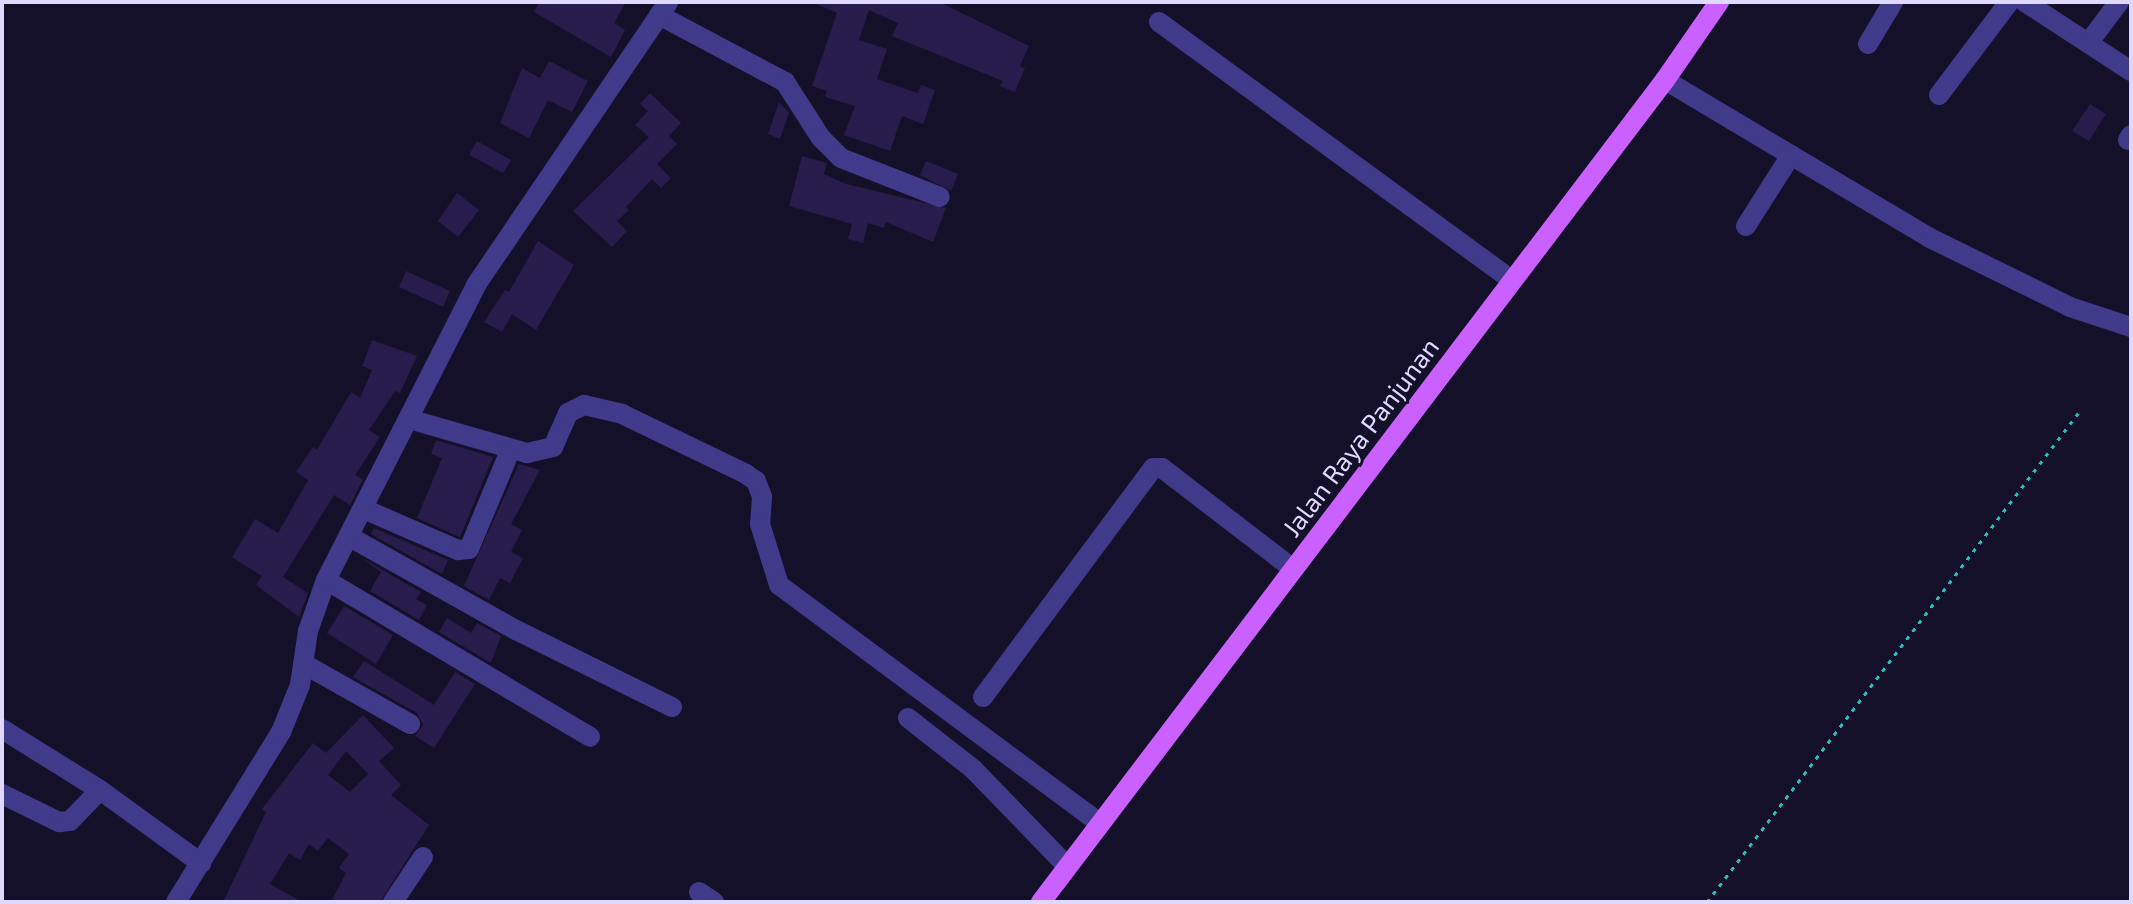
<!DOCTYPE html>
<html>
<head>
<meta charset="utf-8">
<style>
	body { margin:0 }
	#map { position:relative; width:2133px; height:904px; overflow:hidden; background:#15102a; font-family:"Exo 2",sans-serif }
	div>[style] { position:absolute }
	.building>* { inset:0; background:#271c4b }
	.path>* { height:3px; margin-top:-1.5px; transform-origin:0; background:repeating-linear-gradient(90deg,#2ebeba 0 4px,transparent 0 10px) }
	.minor>* { height:20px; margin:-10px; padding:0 10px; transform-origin:10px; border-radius:10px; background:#403a8a }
	.major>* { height:20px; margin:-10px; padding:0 10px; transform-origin:10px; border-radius:10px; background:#c960ff }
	span { translate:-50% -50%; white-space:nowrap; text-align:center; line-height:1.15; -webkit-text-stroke:6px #15102a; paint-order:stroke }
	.street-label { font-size:26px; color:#dfd9ff }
	.frame { position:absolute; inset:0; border:4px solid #dfd9ff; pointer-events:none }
</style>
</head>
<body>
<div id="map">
	<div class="building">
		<div style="clip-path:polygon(539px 2px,626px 2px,614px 23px,625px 30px,611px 57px,534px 12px)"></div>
		<div style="clip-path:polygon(812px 2px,939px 2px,1029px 46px,1020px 66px,1025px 68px,1015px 92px,1000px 86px,1003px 81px,892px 36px,898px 23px,869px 10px,859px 40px,887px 49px,877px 79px,918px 93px,921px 85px,935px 90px,923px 124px,902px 116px,890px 151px,844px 135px,855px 106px,825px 97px,827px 91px,812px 86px,837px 13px)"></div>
		<div style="clip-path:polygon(549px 61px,588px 81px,572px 112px,548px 100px,529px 138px,500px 123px,522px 68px,540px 78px)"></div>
		<div style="clip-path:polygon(650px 93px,681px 123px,669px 136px,677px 144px,657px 164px,671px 178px,661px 188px,652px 179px,626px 207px,629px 210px,617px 221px,627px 231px,612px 247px,573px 211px,649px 137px,635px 125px,648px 111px,640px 104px)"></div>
		<div style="clip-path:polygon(779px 102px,789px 113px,780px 139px,768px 134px)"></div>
		<div style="clip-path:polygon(2090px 104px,2106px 114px,2089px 141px,2072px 131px)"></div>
		<div style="clip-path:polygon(477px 141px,511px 160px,503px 173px,469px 155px)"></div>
		<div style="clip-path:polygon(802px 156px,827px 163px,824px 174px,846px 184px,946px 208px,933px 242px,886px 222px,884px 228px,868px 223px,863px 243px,848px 239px,852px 224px,789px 206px)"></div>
		<div style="clip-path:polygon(926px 161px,958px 174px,951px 191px,920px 175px)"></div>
		<div style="clip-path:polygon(457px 193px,479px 210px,458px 237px,438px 221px)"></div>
		<div style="clip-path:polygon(538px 241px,574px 265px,536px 330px,512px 314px,502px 332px,484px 322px,505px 290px,509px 292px)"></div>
		<div style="clip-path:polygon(406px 271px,450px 291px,443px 307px,399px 287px)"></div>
		<div style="clip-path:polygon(372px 340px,417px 356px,400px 393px,395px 391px,369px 430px,380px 437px,355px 475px,363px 479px,350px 505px,334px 495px,283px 577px,308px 593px,299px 617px,256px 585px,262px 576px,232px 557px,255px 519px,278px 533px,308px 480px,296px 472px,313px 447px,317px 450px,351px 392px,360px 398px,372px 370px,362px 366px)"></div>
		<div style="clip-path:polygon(436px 440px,493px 457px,460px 537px,417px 518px,442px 458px,431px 454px)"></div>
		<div style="clip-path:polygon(519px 464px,540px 470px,511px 524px,522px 530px,511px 552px,523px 558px,510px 583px,500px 578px,489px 600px,464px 586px)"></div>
		<div style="clip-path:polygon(374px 528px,448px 560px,442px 574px,371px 534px)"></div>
		<div style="clip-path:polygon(360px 557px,421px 592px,416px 599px,427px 605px,419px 620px,370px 591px,381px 572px)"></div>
		<div style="clip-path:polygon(344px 606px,393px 635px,376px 664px,327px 633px)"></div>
		<div style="clip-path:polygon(447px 618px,471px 633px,477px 623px,501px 636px,491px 663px,439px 632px)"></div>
		<div style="clip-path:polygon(364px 661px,434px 705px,455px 672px,475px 684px,434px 748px,415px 736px,423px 725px,417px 713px,353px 677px)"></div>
		<div style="clip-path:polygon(evenodd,363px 715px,394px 748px,379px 761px,401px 785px,391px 795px,429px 825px,380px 902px,331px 902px,346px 873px,339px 868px,349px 854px,328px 838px,318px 851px,309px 844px,300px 860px,289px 853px,270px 884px,302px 902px,223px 902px,266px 812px,262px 809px,313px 743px,326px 753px,363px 715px,346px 751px,368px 774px,350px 792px,328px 775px,346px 751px)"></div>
	</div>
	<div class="path">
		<div style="left:1707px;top:902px;width:615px;rotate:-52.79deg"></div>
	</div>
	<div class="minor">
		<div style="left:2025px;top:2px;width:126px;rotate:33.1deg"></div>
		<div style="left:659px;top:15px;width:143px;rotate:28deg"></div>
		<div style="left:785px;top:82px;width:67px;rotate:57.3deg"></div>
		<div style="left:821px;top:138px;width:28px;rotate:45deg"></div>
		<div style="left:841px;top:158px;width:106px;rotate:21.5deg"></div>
		<div style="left:1159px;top:22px;width:436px;rotate:36.2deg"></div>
		<div style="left:2089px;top:42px;width:50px;rotate:-53.1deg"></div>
		<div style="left:1868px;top:44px;width:49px;rotate:-59.2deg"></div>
		<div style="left:1665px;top:80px;width:309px;rotate:30.8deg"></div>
		<div style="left:1930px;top:238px;width:156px;rotate:26.2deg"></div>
		<div style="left:2070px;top:307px;width:64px;rotate:18.2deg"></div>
		<div style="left:1939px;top:95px;width:116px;rotate:-53deg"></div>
		<div style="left:2128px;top:140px;width:6px;rotate:-59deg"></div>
		<div style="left:1746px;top:226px;width:84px;rotate:-57.6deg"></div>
		<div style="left:409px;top:419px;width:123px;rotate:16.1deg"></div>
		<div style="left:527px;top:453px;width:27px;rotate:-13deg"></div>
		<div style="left:553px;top:447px;width:37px;rotate:-66deg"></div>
		<div style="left:568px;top:413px;width:18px;rotate:-27deg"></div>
		<div style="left:584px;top:405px;width:39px;rotate:13deg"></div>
		<div style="left:622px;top:414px;width:138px;rotate:25.8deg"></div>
		<div style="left:746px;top:474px;width:12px;rotate:35deg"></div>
		<div style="left:756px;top:481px;width:17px;rotate:69deg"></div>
		<div style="left:762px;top:497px;width:27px;rotate:94deg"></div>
		<div style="left:760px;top:524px;width:64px;rotate:72.7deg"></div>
		<div style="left:779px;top:585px;width:399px;rotate:36.6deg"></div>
		<div style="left:364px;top:509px;width:103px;rotate:23.6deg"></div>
		<div style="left:458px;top:550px;width:11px;rotate:-5deg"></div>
		<div style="left:469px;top:549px;width:106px;rotate:-67.3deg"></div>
		<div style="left:350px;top:537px;width:190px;rotate:29.3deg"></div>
		<div style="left:516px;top:630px;width:174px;rotate:26.3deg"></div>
		<div style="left:326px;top:580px;width:307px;rotate:30.7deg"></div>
		<div style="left:304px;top:664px;width:122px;rotate:29.5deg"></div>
		<div style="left:983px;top:697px;width:285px;rotate:-53.4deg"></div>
		<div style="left:1153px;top:468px;width:9px"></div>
		<div style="left:1162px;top:468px;width:165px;rotate:37.6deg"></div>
		<div style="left:908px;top:718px;width:83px;rotate:38.1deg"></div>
		<div style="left:973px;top:769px;width:135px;rotate:45.9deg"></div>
		<div style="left:2px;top:729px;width:115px;rotate:31.9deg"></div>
		<div style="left:100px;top:790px;width:125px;rotate:35.9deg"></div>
		<div style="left:2px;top:794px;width:64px;rotate:26.2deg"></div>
		<div style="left:59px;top:822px;width:11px;rotate:-5deg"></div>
		<div style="left:70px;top:821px;width:43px;rotate:-45.9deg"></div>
		<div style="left:699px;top:892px;width:18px;rotate:34deg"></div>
		<div style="left:176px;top:902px;width:200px;rotate:-58.3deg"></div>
		<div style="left:281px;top:732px;width:51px;rotate:-68deg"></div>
		<div style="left:300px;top:685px;width:55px;rotate:-81.6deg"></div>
		<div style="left:308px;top:631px;width:54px;rotate:-70.6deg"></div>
		<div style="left:326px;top:580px;width:331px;rotate:-63deg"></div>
		<div style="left:476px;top:285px;width:342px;rotate:-55.8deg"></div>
		<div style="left:393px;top:902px;width:54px;rotate:-56.3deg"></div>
	</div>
	<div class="major">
		<div style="left:1041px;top:902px;width:1032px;rotate:-52.8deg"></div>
		<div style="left:1665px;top:80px;width:95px;rotate:-55.3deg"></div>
	</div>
	<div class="street-label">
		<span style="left:1360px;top:437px;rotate:-53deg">Jalan Raya Panjunan</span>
	</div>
	<div class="frame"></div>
</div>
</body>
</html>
